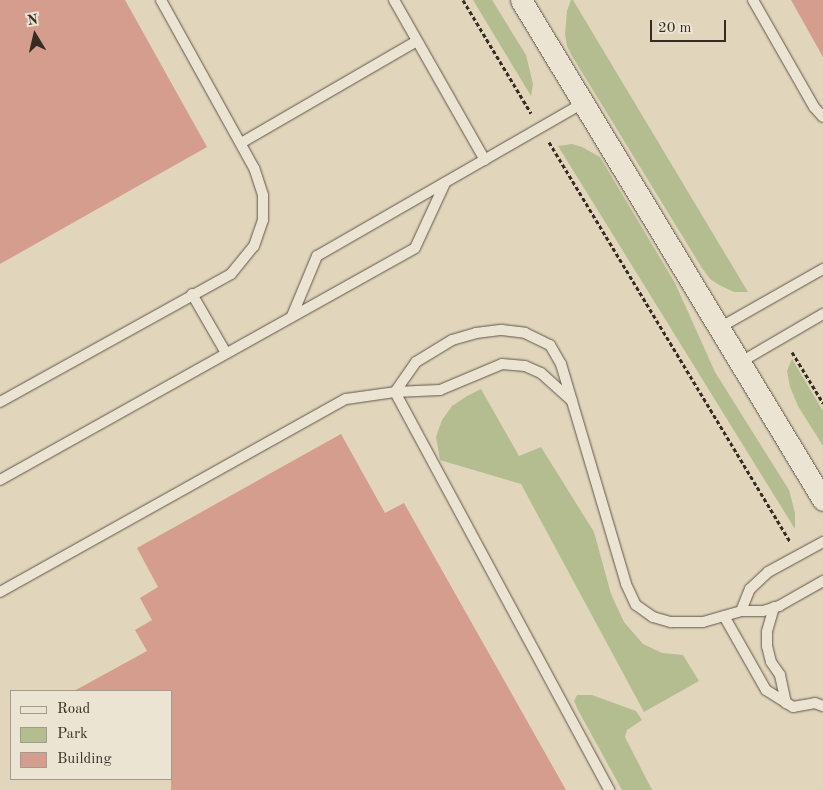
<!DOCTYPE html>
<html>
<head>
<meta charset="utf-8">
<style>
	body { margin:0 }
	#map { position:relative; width:823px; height:790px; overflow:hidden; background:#e1d5bc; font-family:"Old Standard TT",serif }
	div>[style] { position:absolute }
	.green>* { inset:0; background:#b4bd90 }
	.building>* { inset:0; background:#d49d8e }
	.path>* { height:3px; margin-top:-1.5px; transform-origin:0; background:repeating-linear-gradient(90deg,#362c23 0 4px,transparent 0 6.5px) }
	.roads { filter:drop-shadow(0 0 1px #615649) drop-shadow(0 0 1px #615649) }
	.service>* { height:10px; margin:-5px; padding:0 5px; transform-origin:5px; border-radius:5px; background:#ece4d3 }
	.minor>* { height:21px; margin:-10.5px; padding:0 10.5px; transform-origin:10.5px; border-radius:10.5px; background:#ece4d3 }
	span { translate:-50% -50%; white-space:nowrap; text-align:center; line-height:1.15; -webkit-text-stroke:4px #ece4d3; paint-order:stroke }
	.legend { position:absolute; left:10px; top:690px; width:162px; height:90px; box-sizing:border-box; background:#ece4d3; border:1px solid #a39a8d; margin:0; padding:6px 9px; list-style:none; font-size:15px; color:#362c23 }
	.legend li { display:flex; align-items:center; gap:10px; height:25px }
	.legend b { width:25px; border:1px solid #a39a8d }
	.north { position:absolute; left:10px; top:10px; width:50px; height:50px; -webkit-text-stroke:4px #ece4d3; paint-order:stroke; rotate:351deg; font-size:14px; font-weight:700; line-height:20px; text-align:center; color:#362c23 }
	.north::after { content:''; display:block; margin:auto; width:18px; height:22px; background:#362c23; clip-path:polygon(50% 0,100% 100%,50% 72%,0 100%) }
	.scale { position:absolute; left:650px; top:20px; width:76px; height:22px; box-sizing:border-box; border:2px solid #362c23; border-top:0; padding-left:6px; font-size:15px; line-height:18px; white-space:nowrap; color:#362c23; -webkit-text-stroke:4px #ece4d3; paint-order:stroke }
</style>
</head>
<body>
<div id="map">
	<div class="green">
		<div style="clip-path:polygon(473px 0,492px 0,526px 55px,533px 84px,531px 96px)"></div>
		<div style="clip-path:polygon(571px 0,573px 0,748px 292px,734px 292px,721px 286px,710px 279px,702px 268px,572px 56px,567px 46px,565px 34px,567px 11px)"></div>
		<div style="clip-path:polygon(572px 144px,582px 147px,600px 157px,675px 283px,715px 372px,789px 490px,795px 513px,795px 529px,558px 146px)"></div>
		<div style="clip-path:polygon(792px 359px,823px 411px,823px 446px,798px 406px,790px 387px,787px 371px)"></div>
		<div style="clip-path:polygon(481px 389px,519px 456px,541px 447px,594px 532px,611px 594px,624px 622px,643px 644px,662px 653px,683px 655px,699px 681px,644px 712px,521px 484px,440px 460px,436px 437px,442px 420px,452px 406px,467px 396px)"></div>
		<div style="clip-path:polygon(577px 695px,592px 695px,636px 711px,642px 720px,627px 730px,625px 737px,652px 790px,622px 790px,578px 710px,574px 701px)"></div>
	</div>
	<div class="building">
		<div style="clip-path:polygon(0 0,125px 0,207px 147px,0 264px)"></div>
		<div style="clip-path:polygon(791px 0,823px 0,823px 57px)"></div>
		<div style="clip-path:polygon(341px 434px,385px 513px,404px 503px,566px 790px,171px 790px,171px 691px,74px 691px,147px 651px,135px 630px,152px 620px,140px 598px,158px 587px,137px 548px)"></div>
	</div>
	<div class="path">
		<div style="left:463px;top:0;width:132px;rotate:59deg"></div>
		<div style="left:549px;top:142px;width:466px;rotate:58.9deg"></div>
		<div style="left:792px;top:352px;width:60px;rotate:58.7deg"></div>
	</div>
	<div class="roads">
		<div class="service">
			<div style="left:394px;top:0;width:184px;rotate:60.4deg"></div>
			<div style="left:753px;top:0;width:123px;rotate:60.3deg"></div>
			<div style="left:814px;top:107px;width:13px;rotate:48deg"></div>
			<div style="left:241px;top:143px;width:203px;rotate:-30.1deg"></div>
			<div style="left:192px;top:294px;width:68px;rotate:60deg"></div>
			<div style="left:292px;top:316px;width:65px;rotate:-67.4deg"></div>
			<div style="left:317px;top:256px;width:307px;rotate:-29.9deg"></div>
			<div style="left:719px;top:328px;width:120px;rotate:-29.6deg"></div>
			<div style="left:739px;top:363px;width:97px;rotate:-30.3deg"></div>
			<div style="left:395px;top:392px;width:37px;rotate:-55deg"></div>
			<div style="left:416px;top:362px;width:42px;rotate:-31.4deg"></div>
			<div style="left:452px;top:340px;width:25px;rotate:-16deg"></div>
			<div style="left:476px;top:333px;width:26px;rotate:-7deg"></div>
			<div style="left:502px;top:330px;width:23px;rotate:7deg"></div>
			<div style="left:525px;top:333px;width:28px;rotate:26deg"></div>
			<div style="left:550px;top:345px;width:22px;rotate:60deg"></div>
			<div style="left:561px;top:364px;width:229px;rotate:73.5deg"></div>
			<div style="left:626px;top:584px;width:23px;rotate:65deg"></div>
			<div style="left:636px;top:605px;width:21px;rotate:35deg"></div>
			<div style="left:653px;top:617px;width:19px;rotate:16deg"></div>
			<div style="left:671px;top:622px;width:32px"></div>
			<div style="left:703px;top:622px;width:40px;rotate:-16deg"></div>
			<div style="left:741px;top:611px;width:22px"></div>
			<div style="left:763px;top:611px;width:17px;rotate:-17deg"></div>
			<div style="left:779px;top:606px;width:51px;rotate:-29.6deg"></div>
			<div style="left:395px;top:392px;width:452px;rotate:61.7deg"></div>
			<div style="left:0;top:402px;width:264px;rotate:-29deg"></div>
			<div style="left:231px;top:274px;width:36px;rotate:-51deg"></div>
			<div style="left:254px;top:246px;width:28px;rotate:-71deg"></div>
			<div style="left:263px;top:220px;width:25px;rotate:-90deg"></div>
			<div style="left:263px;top:195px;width:28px;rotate:-108deg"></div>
			<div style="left:254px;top:168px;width:192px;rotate:-119deg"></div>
			<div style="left:0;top:480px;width:475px;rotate:-29.2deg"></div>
			<div style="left:415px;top:248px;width:72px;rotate:-65.2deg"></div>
			<div style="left:0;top:592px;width:396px;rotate:-29.2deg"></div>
			<div style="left:346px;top:399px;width:49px;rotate:-8.1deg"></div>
			<div style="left:395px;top:392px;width:45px;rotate:-2.5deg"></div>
			<div style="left:440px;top:390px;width:67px;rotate:-22.8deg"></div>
			<div style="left:502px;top:364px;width:23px;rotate:5deg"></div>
			<div style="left:525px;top:366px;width:17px;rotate:24deg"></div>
			<div style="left:541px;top:373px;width:42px;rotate:42.1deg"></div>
			<div style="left:774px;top:607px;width:26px;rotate:106deg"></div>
			<div style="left:767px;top:632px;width:14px;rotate:90deg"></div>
			<div style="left:767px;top:646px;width:16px;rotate:76deg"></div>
			<div style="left:771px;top:662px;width:16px;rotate:55deg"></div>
			<div style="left:780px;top:675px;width:29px;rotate:78deg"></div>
			<div style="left:741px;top:611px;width:24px;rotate:-68deg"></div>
			<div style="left:750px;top:589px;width:25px;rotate:-43deg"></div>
			<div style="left:768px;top:572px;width:63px;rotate:-28.6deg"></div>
			<div style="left:724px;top:616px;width:85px;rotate:60.4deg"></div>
			<div style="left:766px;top:690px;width:32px;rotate:32deg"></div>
			<div style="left:793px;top:707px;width:22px;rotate:-10deg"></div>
			<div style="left:815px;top:703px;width:9px;rotate:21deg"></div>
		</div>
		<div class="minor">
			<div style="left:521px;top:0;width:584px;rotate:58.87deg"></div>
		</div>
	</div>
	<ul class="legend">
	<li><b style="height:6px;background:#ece4d3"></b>Road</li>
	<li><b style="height:14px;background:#b4bd90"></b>Park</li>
	<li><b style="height:14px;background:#d49d8e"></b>Building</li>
	</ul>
	<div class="north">N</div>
	<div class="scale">20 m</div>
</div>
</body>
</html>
